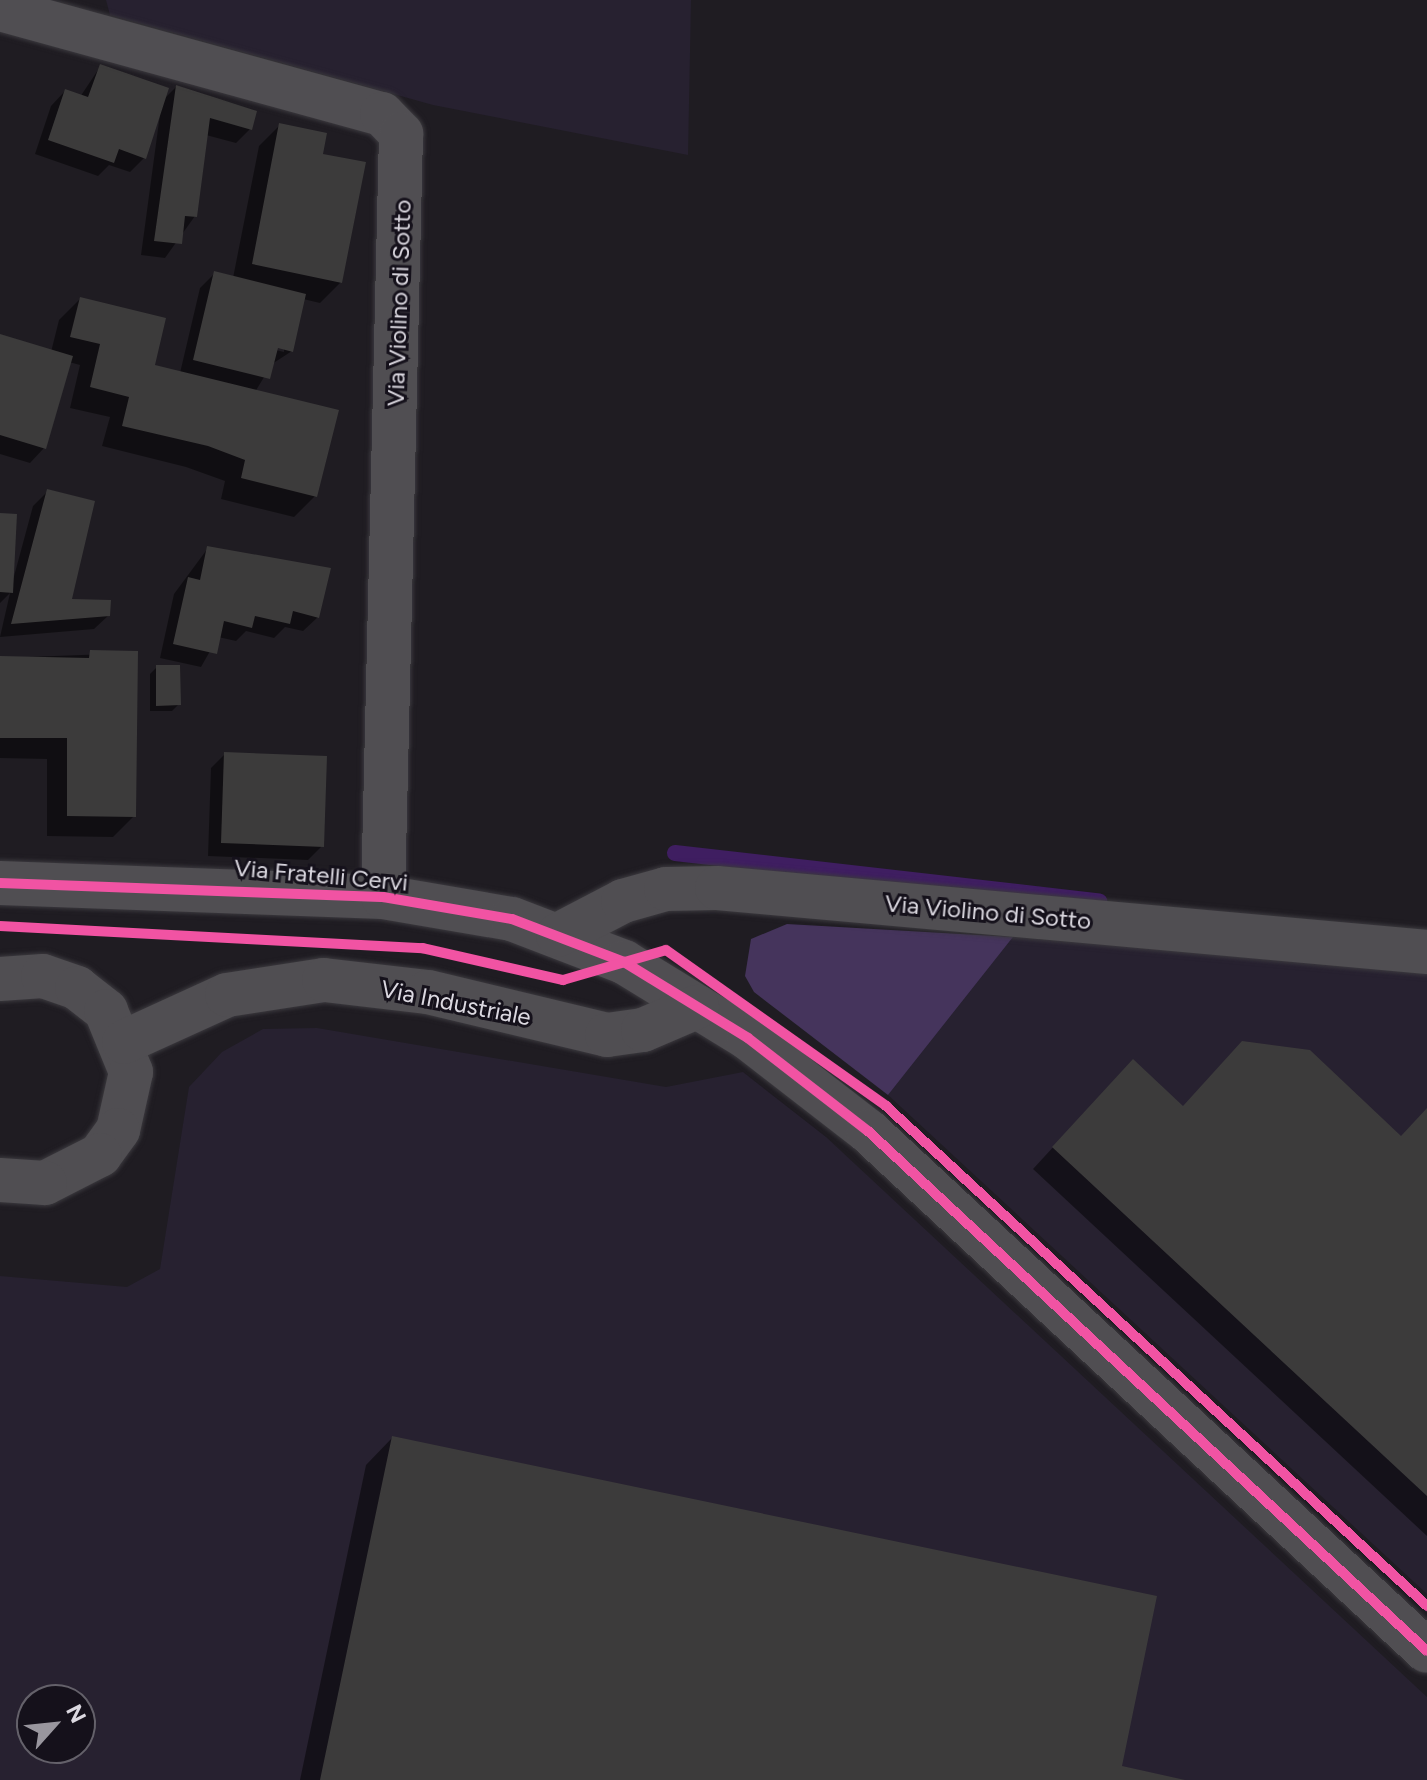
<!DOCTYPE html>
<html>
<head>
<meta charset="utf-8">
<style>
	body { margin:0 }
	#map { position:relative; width:1427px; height:1780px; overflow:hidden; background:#1f1c22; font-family:Figtree,sans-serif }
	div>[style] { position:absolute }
	.built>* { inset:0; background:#272130 }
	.green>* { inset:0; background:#45345c }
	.shadow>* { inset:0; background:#0007 }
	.stream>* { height:16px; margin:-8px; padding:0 8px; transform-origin:8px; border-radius:8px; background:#3f1e61 }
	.building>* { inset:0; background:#3c3b3b }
	.roads { filter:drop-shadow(0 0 2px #3b393e) drop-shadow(0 0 2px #3b393e) }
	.street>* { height:44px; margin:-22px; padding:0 22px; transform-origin:22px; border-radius:22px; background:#504e52 }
	.cycleway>* { height:10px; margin:-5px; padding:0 5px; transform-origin:5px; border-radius:5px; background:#f153a3 }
	span { translate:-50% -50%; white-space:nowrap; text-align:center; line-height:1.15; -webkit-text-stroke:6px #15111b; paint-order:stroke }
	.street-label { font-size:24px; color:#dbd8e0 }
	.north { position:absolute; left:16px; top:1684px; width:80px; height:80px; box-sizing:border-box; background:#15111b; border:2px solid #64616a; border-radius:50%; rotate:63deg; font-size:22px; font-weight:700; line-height:32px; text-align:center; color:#dbd8e0 }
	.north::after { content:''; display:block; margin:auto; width:28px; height:36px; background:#99969e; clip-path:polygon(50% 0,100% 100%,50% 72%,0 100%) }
</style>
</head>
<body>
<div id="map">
	<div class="built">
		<div style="clip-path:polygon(106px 0,691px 0,688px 155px,433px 105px,110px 15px)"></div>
		<div style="clip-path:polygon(1013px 937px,1427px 973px,1427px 1594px,888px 1095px)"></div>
		<div style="clip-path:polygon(evenodd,317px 1028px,666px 1087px,743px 1072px,826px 1137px,1427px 1697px,1427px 1780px,0 1780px,0 1276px,127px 1287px,160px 1269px,189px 1087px,222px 1052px,263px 1029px,317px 1028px,32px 1700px,80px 1700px,80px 1748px,32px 1748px,32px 1700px)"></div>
	</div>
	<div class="green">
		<div style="clip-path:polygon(787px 924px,1013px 937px,888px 1095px,754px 992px,745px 976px,751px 939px)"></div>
	</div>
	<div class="shadow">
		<div style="clip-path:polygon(100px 67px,162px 101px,176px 87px,250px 129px,236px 143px,206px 135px,195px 216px,165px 258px,141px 255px,160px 114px,144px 158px,130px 172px,109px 165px,98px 176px,35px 154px,51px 106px,65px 91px,80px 97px)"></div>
		<div style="clip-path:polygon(evenodd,280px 125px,321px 155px,341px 282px,320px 303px,303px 299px,292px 351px,272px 364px,255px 392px,315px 496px,294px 517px,221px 499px,225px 481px,186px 467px,102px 446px,110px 417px,70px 408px,80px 365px,69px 362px,44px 448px,30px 463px,0 454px,0 336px,51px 352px,59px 320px,80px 299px,152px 366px,180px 373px,200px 288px,214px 274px,233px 278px,259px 146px,280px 125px,268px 348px,284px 348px,284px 352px,268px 348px)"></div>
		<div style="clip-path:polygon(48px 491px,69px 601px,109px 615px,94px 629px,0 637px,10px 593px,0 603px,0 515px,13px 580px,33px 506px)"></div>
		<div style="clip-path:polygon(208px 548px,318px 617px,303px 631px,285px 627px,274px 638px,246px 631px,236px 641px,218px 637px,201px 667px,160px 658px,174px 594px)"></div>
		<div style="clip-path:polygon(136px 653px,134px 816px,113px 837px,47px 836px,47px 759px,0 758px,0 658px)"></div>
		<div style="clip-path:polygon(157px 667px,179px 704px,172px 711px,150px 711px,150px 674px)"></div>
		<div style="clip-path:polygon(225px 754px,322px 846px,308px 860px,208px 856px,211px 768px)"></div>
		<div style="clip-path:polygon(1112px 1083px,1182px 1108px,1400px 1138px,1427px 1109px,1427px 1536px,1033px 1169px)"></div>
		<div style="clip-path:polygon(392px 1438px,1120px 1767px,1181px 1780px,300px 1780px,366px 1465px)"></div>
	</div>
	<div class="stream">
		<div style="left:675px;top:853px;width:427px;rotate:6.5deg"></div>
	</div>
	<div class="building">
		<div style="clip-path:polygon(100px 64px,169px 88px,146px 159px,119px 149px,114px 163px,48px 140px,65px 89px,88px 97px)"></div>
		<div style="clip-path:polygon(176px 85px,257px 111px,252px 130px,210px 118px,197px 217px,185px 216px,182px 244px,154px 241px)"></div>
		<div style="clip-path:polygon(279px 123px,327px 133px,323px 154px,366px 162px,342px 283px,252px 264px)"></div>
		<div style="clip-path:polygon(214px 271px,306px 294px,293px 352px,278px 348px,270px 379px,193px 360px)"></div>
		<div style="clip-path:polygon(80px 297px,166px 318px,155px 365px,339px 410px,317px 497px,241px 478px,245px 460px,208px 446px,122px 426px,129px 397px,90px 387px,100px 344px,70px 337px)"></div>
		<div style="clip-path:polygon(0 334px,73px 356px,46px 449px,0 435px)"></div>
		<div style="clip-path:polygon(47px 489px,95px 501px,72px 599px,111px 600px,110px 616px,11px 624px)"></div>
		<div style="clip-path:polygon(0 513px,17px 514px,13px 593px,0 592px)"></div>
		<div style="clip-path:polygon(207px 546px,331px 568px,319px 618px,293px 611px,290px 624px,255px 616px,252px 628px,224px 621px,217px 654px,173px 644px,188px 577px,200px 580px)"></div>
		<div style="clip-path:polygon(90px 650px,138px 651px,136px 817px,67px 816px,67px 738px,0 738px,0 656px,89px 658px)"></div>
		<div style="clip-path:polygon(156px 665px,180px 665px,181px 705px,156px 706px)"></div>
		<div style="clip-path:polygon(224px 752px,327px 756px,324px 847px,221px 843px)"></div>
		<div style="clip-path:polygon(1242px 1041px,1310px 1050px,1401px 1136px,1427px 1108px,1427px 1496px,1052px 1147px,1133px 1059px,1183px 1106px)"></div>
		<div style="clip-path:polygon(392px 1436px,1157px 1596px,1122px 1766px,1185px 1780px,320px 1780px)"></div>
	</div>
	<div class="roads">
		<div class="street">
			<div style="left:0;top:9px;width:396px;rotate:15.4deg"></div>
			<div style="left:382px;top:114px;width:28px;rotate:46deg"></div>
			<div style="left:401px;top:134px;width:763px;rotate:91.35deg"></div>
			<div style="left:0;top:883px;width:383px;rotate:2.1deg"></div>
			<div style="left:383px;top:897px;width:131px;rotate:9.7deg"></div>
			<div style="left:512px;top:919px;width:120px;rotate:21deg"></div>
			<div style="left:624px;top:962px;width:145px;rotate:31.5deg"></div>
			<div style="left:748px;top:1038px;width:152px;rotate:37.8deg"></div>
			<div style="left:868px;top:1131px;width:763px;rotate:42.93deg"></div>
			<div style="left:558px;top:935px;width:73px;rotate:-27.6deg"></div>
			<div style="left:623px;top:901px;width:45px;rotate:-15.6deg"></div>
			<div style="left:666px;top:889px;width:51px;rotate:-1.1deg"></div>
			<div style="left:717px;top:888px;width:713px;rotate:5.15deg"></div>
			<div style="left:0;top:979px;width:43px;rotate:-4deg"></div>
			<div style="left:43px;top:976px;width:36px;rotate:19deg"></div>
			<div style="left:77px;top:988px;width:37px;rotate:38deg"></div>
			<div style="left:106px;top:1011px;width:66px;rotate:67.7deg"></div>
			<div style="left:131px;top:1072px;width:59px;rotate:102.6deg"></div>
			<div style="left:118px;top:1130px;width:31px;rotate:126deg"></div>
			<div style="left:100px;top:1155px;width:62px;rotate:153deg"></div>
			<div style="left:45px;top:1183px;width:45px;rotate:-176.2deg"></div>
			<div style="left:124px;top:1042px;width:113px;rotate:-24.5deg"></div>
			<div style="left:227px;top:995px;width:98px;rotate:-8.8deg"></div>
			<div style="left:324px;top:980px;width:105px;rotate:6.6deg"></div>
			<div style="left:428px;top:992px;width:184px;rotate:13.5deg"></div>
			<div style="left:607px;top:1035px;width:36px;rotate:-8deg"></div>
			<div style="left:643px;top:1030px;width:59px;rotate:-23.1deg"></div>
		</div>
	</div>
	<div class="cycleway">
		<div style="left:0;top:883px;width:383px;rotate:2.1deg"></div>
		<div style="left:383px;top:897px;width:131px;rotate:9.7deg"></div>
		<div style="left:512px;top:919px;width:120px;rotate:21deg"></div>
		<div style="left:624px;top:962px;width:145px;rotate:31.5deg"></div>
		<div style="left:748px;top:1038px;width:152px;rotate:37.8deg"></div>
		<div style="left:868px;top:1131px;width:763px;rotate:42.93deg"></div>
		<div style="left:0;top:926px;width:423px;rotate:3deg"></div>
		<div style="left:422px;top:948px;width:145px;rotate:12.8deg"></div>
		<div style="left:563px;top:980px;width:107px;rotate:-16.2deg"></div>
		<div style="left:666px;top:950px;width:270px;rotate:35.3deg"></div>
		<div style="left:886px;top:1106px;width:737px;rotate:42.74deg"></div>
	</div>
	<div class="street-label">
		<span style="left:399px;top:303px;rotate:-88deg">Via Violino di Sotto</span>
		<span style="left:321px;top:875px;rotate:5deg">Via Fratelli Cervi</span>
		<span style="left:988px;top:912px;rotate:5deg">Via Violino di Sotto</span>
		<span style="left:456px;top:1003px;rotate:11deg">Via Industriale</span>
	</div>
	<div class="north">N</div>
</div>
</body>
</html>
